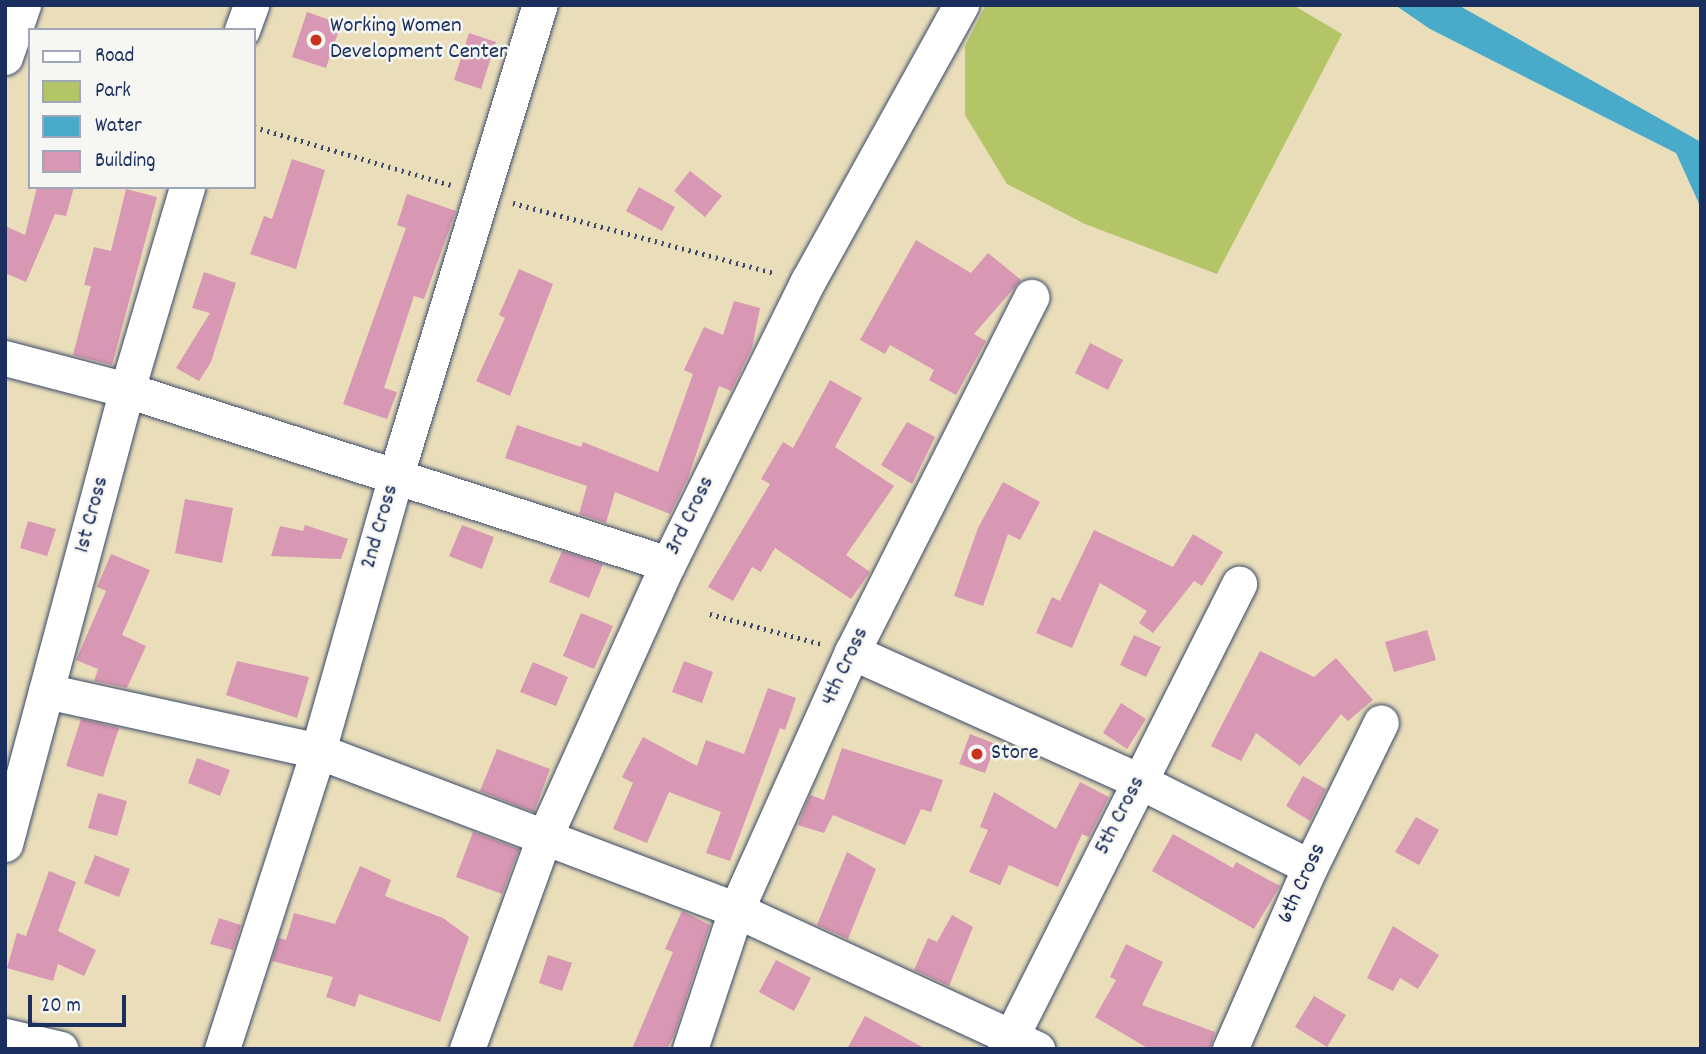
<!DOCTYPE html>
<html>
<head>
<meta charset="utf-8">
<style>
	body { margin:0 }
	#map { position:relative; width:1706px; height:1054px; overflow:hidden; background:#e9deb9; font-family:Dekko,sans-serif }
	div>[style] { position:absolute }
	.green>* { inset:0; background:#b4c568 }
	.water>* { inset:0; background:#49abc9 }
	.building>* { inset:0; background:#d897b3 }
	.path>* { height:4.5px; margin-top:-2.25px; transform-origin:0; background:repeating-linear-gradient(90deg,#3a496c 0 2px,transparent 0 7px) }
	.roads { filter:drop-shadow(0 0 2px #3a496c) drop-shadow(0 0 2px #3a496c) }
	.minor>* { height:35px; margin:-17.5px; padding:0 17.5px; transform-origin:17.5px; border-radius:17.5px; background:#fff }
	.dots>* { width:19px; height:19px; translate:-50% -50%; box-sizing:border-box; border:4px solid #f6f6f2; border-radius:50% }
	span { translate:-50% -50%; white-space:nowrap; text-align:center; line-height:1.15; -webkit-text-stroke:5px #f6f6f2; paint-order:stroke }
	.poi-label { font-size:23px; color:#1b2f5e }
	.left { translate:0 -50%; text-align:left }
	.street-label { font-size:23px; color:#1b2f5e }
	.frame { position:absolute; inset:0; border:7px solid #1b2f5e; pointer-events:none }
	.legend { position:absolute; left:28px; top:28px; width:228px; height:161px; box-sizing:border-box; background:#f6f6f2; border:2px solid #9ea6b7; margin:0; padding:9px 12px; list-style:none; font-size:21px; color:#1b2f5e }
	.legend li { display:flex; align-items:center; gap:14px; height:35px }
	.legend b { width:35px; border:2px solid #9ea6b7 }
	.scale { position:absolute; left:28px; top:995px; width:98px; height:32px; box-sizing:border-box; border:4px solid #1b2f5e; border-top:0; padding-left:9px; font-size:21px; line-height:24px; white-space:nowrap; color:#1b2f5e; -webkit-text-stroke:5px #f6f6f2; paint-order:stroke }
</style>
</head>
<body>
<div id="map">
	<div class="green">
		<div style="clip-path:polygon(986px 5px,1293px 5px,1342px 34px,1217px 274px,1085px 224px,1007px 184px,965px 115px,965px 46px)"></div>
	</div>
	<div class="water">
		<div style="clip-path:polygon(1395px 5px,1458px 5px,1701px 142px,1701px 208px,1676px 153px,1430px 29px)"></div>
	</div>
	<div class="building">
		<div style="clip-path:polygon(307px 12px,341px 24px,326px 68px,292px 57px)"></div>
		<div style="clip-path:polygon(469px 33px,496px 42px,481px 89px,454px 80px)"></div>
		<div style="clip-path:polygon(292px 159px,325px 170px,296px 269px,250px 254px,264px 216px,272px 219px)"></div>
		<div style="clip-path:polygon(690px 171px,722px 196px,705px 217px,674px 191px)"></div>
		<div style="clip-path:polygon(37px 187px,74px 187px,66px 216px,55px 214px,26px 282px,5px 273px,5px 226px,25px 235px)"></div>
		<div style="clip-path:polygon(639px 187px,675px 207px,662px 231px,626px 211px)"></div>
		<div style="clip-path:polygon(126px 189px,157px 197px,112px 365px,73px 355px,91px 286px,84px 285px,94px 247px,111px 251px)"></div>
		<div style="clip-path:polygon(407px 194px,456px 211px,424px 299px,414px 296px,384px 388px,397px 392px,387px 419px,343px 404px,406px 228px,397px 225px)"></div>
		<div style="clip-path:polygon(916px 240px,971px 273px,988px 253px,1021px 280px,974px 334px,986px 341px,956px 395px,929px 380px,934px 370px,890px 345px,885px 354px,860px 340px)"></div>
		<div style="clip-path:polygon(519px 269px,553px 284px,510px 396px,476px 381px,505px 318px,499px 315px)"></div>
		<div style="clip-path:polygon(204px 272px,236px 283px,211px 362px,199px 381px,176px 368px,210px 313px,192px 308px)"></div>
		<div style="clip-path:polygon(734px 301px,760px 308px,752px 348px,731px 391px,719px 386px,688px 478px,670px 514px,615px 492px,606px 523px,579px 514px,587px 486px,505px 458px,517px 425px,581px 447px,583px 442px,658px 472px,693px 374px,684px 370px,704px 327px,723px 335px)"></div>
		<div style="clip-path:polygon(1090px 343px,1123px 360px,1108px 390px,1075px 373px)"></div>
		<div style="clip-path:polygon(830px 380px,862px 398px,835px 447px,894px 486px,846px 555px,870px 572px,851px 599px,775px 548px,761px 572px,752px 567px,733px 601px,708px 587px,770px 484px,761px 479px,783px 442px,793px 448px)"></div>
		<div style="clip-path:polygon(907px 422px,935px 437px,912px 484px,881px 465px)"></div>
		<div style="clip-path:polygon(1003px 482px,1040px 502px,1020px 540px,1008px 534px,983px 606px,954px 596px,978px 528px)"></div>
		<div style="clip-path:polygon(185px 499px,233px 508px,222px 563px,175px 553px)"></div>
		<div style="clip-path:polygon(28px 521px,56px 529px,47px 556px,20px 548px)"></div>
		<div style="clip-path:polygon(305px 525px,348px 539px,341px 559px,271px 556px,280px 526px,303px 531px)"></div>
		<div style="clip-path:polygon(462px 525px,494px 537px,482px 569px,449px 556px)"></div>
		<div style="clip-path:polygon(1094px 530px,1173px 567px,1193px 534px,1223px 552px,1202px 586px,1194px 581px,1153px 633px,1139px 623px,1147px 611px,1100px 583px,1072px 648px,1036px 633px,1052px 597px,1060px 601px)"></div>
		<div style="clip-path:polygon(562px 551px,603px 564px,589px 598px,549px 582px)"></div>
		<div style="clip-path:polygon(111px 554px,150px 570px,122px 635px,146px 646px,127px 688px,94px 681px,98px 669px,76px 660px,106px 591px,97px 587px)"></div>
		<div style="clip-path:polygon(581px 613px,613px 626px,594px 669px,563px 656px)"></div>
		<div style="clip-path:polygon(1427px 630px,1436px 660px,1394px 672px,1385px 642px)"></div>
		<div style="clip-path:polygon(1134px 635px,1161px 647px,1146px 677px,1120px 665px)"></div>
		<div style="clip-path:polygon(1260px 651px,1314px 677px,1336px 658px,1373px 700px,1348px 721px,1341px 714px,1300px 766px,1256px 733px,1241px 761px,1211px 746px)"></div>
		<div style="clip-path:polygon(237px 661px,309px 677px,297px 718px,226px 695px)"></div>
		<div style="clip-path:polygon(684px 661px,713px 672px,702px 703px,672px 692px)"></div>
		<div style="clip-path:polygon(533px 662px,568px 677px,556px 706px,520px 692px)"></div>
		<div style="clip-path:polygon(768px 688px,796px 698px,785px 730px,780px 728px,730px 861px,706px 853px,721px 812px,669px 792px,647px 843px,613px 829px,633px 783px,622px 777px,643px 737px,697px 766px,706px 740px,744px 754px)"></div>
		<div style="clip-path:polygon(1121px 703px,1146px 719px,1127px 749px,1103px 733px)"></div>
		<div style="clip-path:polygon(81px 719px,119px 728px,103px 777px,66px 766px)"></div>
		<div style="clip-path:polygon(970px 734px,996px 744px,985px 773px,959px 764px)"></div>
		<div style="clip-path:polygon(842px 748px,943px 780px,931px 812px,921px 809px,905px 845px,833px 815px,824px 833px,798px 825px,810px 795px,824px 800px)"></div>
		<div style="clip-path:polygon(497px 749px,550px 769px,534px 812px,480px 791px)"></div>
		<div style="clip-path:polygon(197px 758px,230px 770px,220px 796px,188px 783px)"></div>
		<div style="clip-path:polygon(1303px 776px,1326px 789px,1310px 821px,1286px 806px)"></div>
		<div style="clip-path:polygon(1080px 782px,1109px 797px,1089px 837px,1082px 834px,1058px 887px,1009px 865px,1000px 885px,969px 872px,988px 830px,980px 827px,994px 792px,1056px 829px)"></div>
		<div style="clip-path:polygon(98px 793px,127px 801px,117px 836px,88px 828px)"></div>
		<div style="clip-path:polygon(1416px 817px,1439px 830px,1419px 865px,1395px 852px)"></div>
		<div style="clip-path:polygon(473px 832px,519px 849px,502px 894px,456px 877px)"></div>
		<div style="clip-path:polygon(1173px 834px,1233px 868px,1236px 862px,1280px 886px,1254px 929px,1152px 871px)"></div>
		<div style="clip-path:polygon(847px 852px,876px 869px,848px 939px,817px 925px)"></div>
		<div style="clip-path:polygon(95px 855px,130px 869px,119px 897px,84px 883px)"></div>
		<div style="clip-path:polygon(360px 866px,391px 880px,385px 896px,443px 918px,469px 937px,440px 1022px,359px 994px,355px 1007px,326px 997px,333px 977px,272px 961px,279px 938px,286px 940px,294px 913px,335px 924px)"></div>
		<div style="clip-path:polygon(49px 871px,76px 882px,58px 931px,96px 950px,84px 976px,58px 964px,53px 981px,7px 968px,17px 933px,26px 936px)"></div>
		<div style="clip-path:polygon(682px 911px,710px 925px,674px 1035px,667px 1049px,632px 1049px,673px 952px,665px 949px)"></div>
		<div style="clip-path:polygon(952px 915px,973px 927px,949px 986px,914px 970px,928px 938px,937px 942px)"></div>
		<div style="clip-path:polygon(219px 918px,241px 925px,233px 950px,210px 944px)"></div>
		<div style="clip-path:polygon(1393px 926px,1439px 955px,1418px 989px,1400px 978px,1393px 991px,1367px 978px)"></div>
		<div style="clip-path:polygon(1126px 944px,1163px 962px,1142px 1005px,1215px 1032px,1210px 1049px,1149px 1049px,1095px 1017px,1116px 980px,1110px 977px)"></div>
		<div style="clip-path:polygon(548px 955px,572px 963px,562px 991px,539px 983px)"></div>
		<div style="clip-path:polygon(776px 960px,811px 978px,794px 1011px,759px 992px)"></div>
		<div style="clip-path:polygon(1314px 996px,1346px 1015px,1327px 1047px,1295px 1027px)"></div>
		<div style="clip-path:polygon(865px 1016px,926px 1049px,847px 1049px)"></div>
	</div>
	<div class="path">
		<div style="left:254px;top:127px;width:205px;rotate:16.4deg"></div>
		<div style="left:513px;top:203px;width:271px;rotate:15deg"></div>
		<div style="left:710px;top:614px;width:115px;rotate:15.1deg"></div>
	</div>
	<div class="roads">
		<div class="minor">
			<div style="left:242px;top:30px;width:27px;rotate:-70deg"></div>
			<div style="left:5px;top:57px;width:55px;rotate:-70.9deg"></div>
			<div style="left:5px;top:358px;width:126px;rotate:14.7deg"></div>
			<div style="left:127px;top:390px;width:568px;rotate:17.83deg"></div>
			<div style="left:852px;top:652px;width:315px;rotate:24.2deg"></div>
			<div style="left:1139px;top:781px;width:191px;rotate:26.7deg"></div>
			<div style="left:46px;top:691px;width:279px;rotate:12.4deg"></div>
			<div style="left:318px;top:751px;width:447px;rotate:20.8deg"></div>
			<div style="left:736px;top:910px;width:332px;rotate:24.8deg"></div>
			<div style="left:5px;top:844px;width:470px;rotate:-75deg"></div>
			<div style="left:127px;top:390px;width:212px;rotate:-73.5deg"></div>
			<div style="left:5px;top:1036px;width:57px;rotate:13.1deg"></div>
			<div style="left:222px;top:1049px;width:313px;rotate:-72.1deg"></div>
			<div style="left:318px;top:751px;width:284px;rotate:-74.2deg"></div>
			<div style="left:395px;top:478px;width:495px;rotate:-73deg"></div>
			<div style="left:467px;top:1049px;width:225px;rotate:-70deg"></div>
			<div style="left:544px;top:838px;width:301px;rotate:-65.7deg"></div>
			<div style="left:668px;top:564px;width:316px;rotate:-63.7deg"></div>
			<div style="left:808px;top:281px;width:316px;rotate:-61deg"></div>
			<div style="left:690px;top:1049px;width:146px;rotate:-71.7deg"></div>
			<div style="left:736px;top:910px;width:283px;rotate:-65.8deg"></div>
			<div style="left:852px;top:652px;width:398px;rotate:-63.2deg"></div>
			<div style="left:1005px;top:1049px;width:521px;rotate:-63.29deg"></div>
			<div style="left:1230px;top:1049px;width:199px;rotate:-66.3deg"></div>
			<div style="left:1310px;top:867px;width:161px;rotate:-63.9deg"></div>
		</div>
	</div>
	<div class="dots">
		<div style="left:316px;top:40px;background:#c8321e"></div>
		<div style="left:977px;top:754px;background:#c8321e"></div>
	</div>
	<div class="poi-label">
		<span class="left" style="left:330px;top:40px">Working Women<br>Development Center</span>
		<span class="left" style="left:991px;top:754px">Store</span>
	</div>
	<div class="street-label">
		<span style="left:93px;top:515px;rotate:-75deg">1st Cross</span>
		<span style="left:691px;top:516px;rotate:-64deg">3rd Cross</span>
		<span style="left:381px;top:527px;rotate:-74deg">2nd Cross</span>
		<span style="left:846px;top:667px;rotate:-65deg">4th Cross</span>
		<span style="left:1121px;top:816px;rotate:-63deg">5th Cross</span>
		<span style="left:1303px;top:884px;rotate:-65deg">6th Cross</span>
	</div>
	<div class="frame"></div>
	<ul class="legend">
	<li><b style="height:9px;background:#fff"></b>Road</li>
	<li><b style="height:19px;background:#b4c568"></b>Park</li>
	<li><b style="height:19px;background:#49abc9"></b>Water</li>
	<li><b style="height:19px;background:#d897b3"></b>Building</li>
	</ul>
	<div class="scale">20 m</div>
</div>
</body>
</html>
